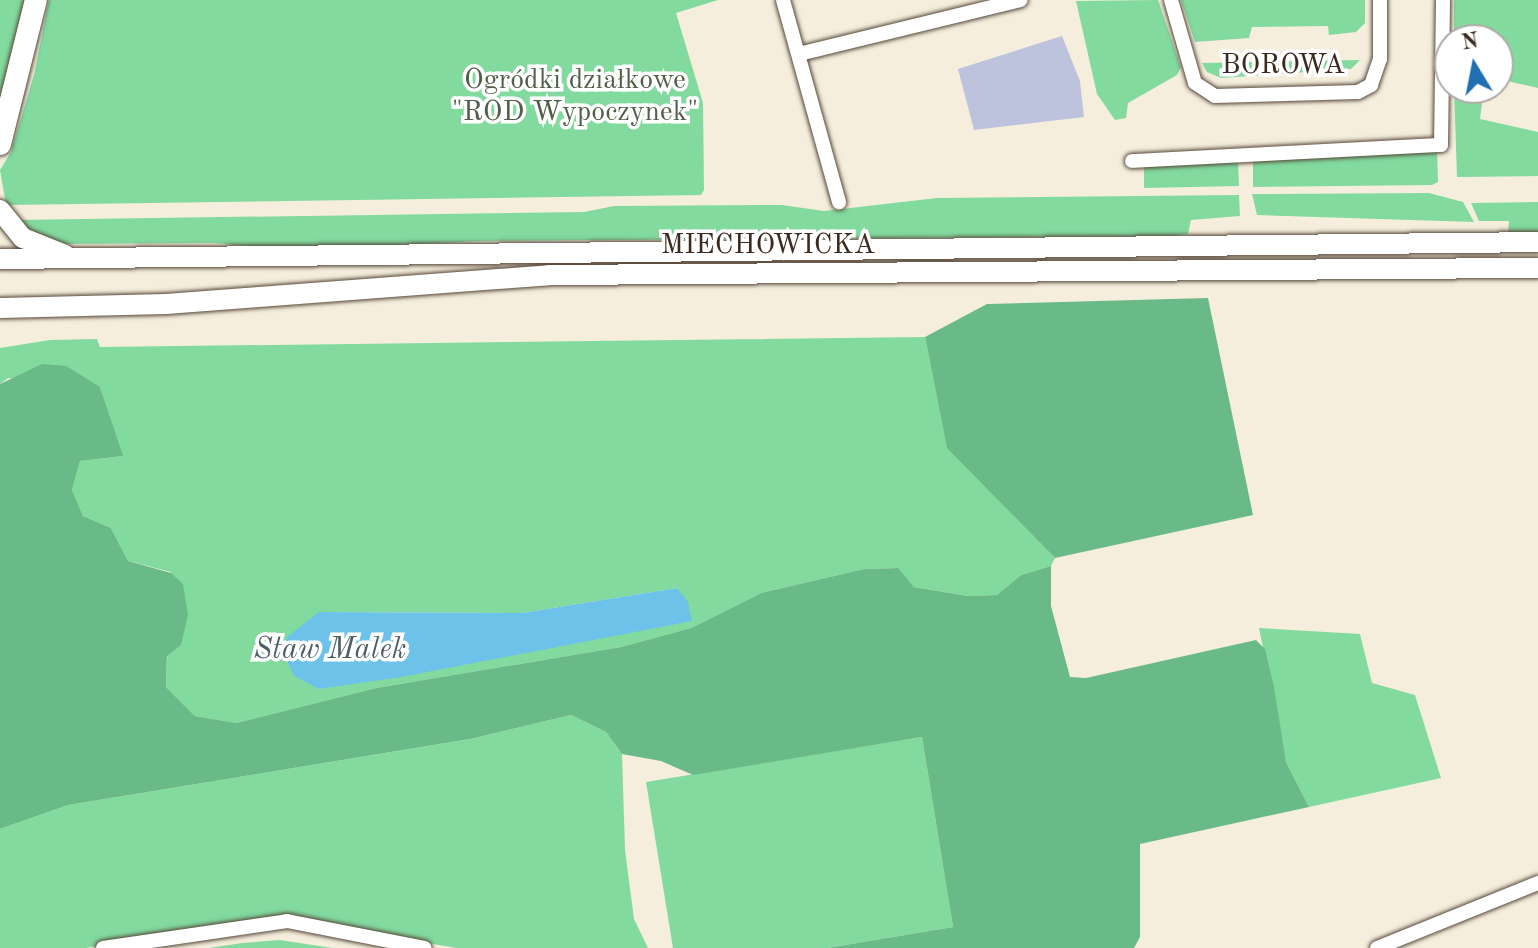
<!DOCTYPE html>
<html>
<head>
<meta charset="utf-8">
<style>
	body { margin:0 }
	#map { position:relative; width:1538px; height:948px; overflow:hidden; background:#f5eedc; font-family:"Old Standard TT",serif }
	div>[style] { position:absolute }
	.industrial>* { inset:0; background:#bec3dd }
	.green>* { inset:0; background:#82da9f }
	.forest>* { inset:0; background:#69ba86 }
	.water>* { inset:0; background:#6dc2ea }
	.roads { filter:drop-shadow(0 0 2px #57473a) drop-shadow(0 0 2px #57473a) }
	.minor>* { height:14px; margin:-7px; padding:0 7px; transform-origin:7px; border-radius:7px; background:#fff }
	.secondary>* { height:20px; margin:-10px; padding:0 10px; transform-origin:10px; border-radius:10px; background:#fff }
	.primary>* { height:22px; margin:-11px; padding:0 11px; transform-origin:11px; border-radius:11px; background:#fff }
	span { translate:-50% -50%; white-space:nowrap; text-align:center; line-height:1.15; -webkit-text-stroke:7px #fff; paint-order:stroke }
	.street-label { font-size:28px; color:#3b2a1e }
	.park-label { font-size:28px; color:#505f45 }
	.water-label { font-size:30px; color:#4c5f65; font-style:italic }
	.north { position:absolute; left:1434px; top:24px; width:80px; height:80px; box-sizing:border-box; background:#fff; border:2px solid #b1aaa5; border-radius:50%; rotate:350deg; font-size:22px; font-weight:700; line-height:32px; text-align:center; color:#3b2a1e }
	.north::after { content:''; display:block; margin:auto; width:28px; height:36px; background:#1f6fb2; clip-path:polygon(50% 0,100% 100%,50% 72%,0 100%) }
</style>
</head>
<body>
<div id="map">
	<div class="industrial">
		<div style="clip-path:polygon(1062px 36px,1080px 81px,1084px 117px,974px 130px,958px 69px)"></div>
	</div>
	<div class="green">
		<div style="clip-path:polygon(0 0,27px 0,0 116px)"></div>
		<div style="clip-path:polygon(49px 0,718px 0,676px 13px,703px 103px,704px 190px,701px 195px,6px 205px,0 170px,11px 152px,34px 75px)"></div>
		<div style="clip-path:polygon(1158px 0,1181px 67px,1177px 75px,1128px 103px,1126px 118px,1115px 120px,1097px 94px,1076px 1px)"></div>
		<div style="clip-path:polygon(1181px 0,1365px 0,1365px 23px,1356px 32px,1329px 35px,1328px 26px,1252px 27px,1249px 38px,1195px 42px)"></div>
		<div style="clip-path:polygon(1454px 0,1538px 0,1538px 88px,1498px 79px,1498px 40px,1454px 40px)"></div>
		<div style="clip-path:polygon(1360px 60px,1351px 69px,1221px 78px,1207px 72px,1202px 63px)"></div>
		<div style="clip-path:polygon(1454px 88px,1484px 88px,1480px 119px,1538px 132px,1538px 176px,1457px 177px)"></div>
		<div style="clip-path:polygon(1437px 150px,1438px 182px,1432px 185px,1253px 187px,1253px 161px)"></div>
		<div style="clip-path:polygon(1238px 160px,1239px 186px,1144px 188px,1144px 167px)"></div>
		<div style="clip-path:polygon(1429px 193px,1463px 202px,1474px 222px,1257px 215px,1252px 194px)"></div>
		<div style="clip-path:polygon(1239px 195px,1240px 216px,1191px 220px,1188px 234px,1170px 236px,481px 241px,294px 250px,214px 243px,62px 244px,36px 236px,15px 220px,584px 212px,614px 206px,782px 205px,824px 211px,937px 198px)"></div>
		<div style="clip-path:polygon(1538px 202px,1538px 233px,1508px 234px,1509px 221px,1479px 221px,1471px 203px)"></div>
		<div style="clip-path:polygon(evenodd,925px 337px,947px 447px,1055px 558px,1051px 566px,1021px 575px,997px 595px,968px 596px,914px 587px,897px 568px,864px 569px,761px 593px,691px 628px,621px 647px,376px 688px,236px 723px,195px 716px,166px 687px,171px 572px,128px 561px,111px 528px,83px 516px,72px 490px,80px 461px,122px 456px,100px 387px,8px 378px,0 384px,0 348px,50px 340px,97px 339px,100px 347px,925px 337px,677px 588px,691px 621px,319px 689px,319px 612px,522px 613px,677px 588px)"></div>
		<div style="clip-path:polygon(1259px 628px,1360px 634px,1372px 683px,1415px 695px,1441px 778px,1309px 807px,1286px 762px)"></div>
		<div style="clip-path:polygon(571px 715px,606px 732px,622px 754px,625px 850px,634px 919px,648px 948px,456px 948px,274px 916px,86px 948px,0 948px,0 829px,68px 805px,470px 739px)"></div>
		<div style="clip-path:polygon(922px 737px,953px 927px,827px 948px,673px 948px,646px 782px)"></div>
		<div style="clip-path:polygon(280px 940px,332px 948px,209px 948px,242px 943px)"></div>
	</div>
	<div class="forest">
		<div style="clip-path:polygon(1208px 298px,1253px 515px,1055px 558px,947px 448px,925px 337px,987px 304px)"></div>
		<div style="clip-path:polygon(42px 364px,66px 366px,100px 387px,123px 456px,80px 461px,72px 490px,83px 516px,111px 528px,128px 561px,171px 573px,183px 584px,188px 615px,181px 645px,167px 656px,166px 687px,195px 716px,236px 723px,376px 688px,621px 647px,691px 628px,761px 593px,864px 569px,898px 568px,914px 587px,968px 596px,997px 595px,1021px 575px,1051px 566px,1051px 606px,1070px 677px,1086px 678px,1256px 640px,1265px 649px,1274px 687px,1286px 762px,1309px 807px,1140px 844px,1140px 937px,1134px 948px,827px 948px,953px 927px,922px 737px,693px 775px,661px 761px,622px 754px,606px 732px,571px 715px,470px 739px,68px 805px,0 829px,0 384px)"></div>
	</div>
	<div class="water">
		<div style="clip-path:polygon(677px 588px,688px 602px,692px 621px,401px 677px,319px 689px,294px 676px,284px 654px,287px 637px,319px 612px,522px 613px)"></div>
	</div>
	<div class="roads">
		<div class="minor">
			<div style="left:783px;top:0;width:210px;rotate:74.5deg"></div>
			<div style="left:1171px;top:0;width:86px;rotate:73.9deg"></div>
			<div style="left:1195px;top:83px;width:24px;rotate:33deg"></div>
			<div style="left:1215px;top:96px;width:143px;rotate:-1.6deg"></div>
			<div style="left:1358px;top:92px;width:15px;rotate:-28deg"></div>
			<div style="left:1371px;top:85px;width:28px;rotate:-71deg"></div>
			<div style="left:1380px;top:59px;width:59px;rotate:-90deg"></div>
			<div style="left:799px;top:54px;width:228px;rotate:-13.7deg"></div>
			<div style="left:1132px;top:161px;width:309px;rotate:-3deg"></div>
			<div style="left:1441px;top:145px;width:145px;rotate:-89.2deg"></div>
			<div style="left:103px;top:948px;width:186px;rotate:-8.3deg"></div>
			<div style="left:287px;top:921px;width:140px;rotate:11.1deg"></div>
			<div style="left:1377px;top:948px;width:174px;rotate:-22deg"></div>
		</div>
		<div class="secondary">
			<div style="left:0;top:210px;width:36px;rotate:51deg"></div>
			<div style="left:23px;top:238px;width:45px;rotate:22deg"></div>
			<div style="left:0;top:259px;width:1538px;rotate:-0.63deg"></div>
			<div style="left:0;top:308px;width:166px;rotate:-1.4deg"></div>
			<div style="left:166px;top:304px;width:384px;rotate:-4.3deg"></div>
			<div style="left:549px;top:275px;width:989px;rotate:-0.41deg"></div>
		</div>
		<div class="primary">
			<div style="left:0;top:144px;width:148px;rotate:-76deg"></div>
		</div>
	</div>
	<div class="street-label">
		<span style="left:1283px;top:66px">BOROWA</span>
		<span style="left:768px;top:246px">MIECHOWICKA</span>
	</div>
	<div class="park-label">
		<span style="left:575px;top:97px">Ogródki działkowe<br>"ROD Wypoczynek"</span>
	</div>
	<div class="water-label">
		<span style="left:330px;top:650px">Staw Malek</span>
	</div>
	<div class="north">N</div>
</div>
</body>
</html>
